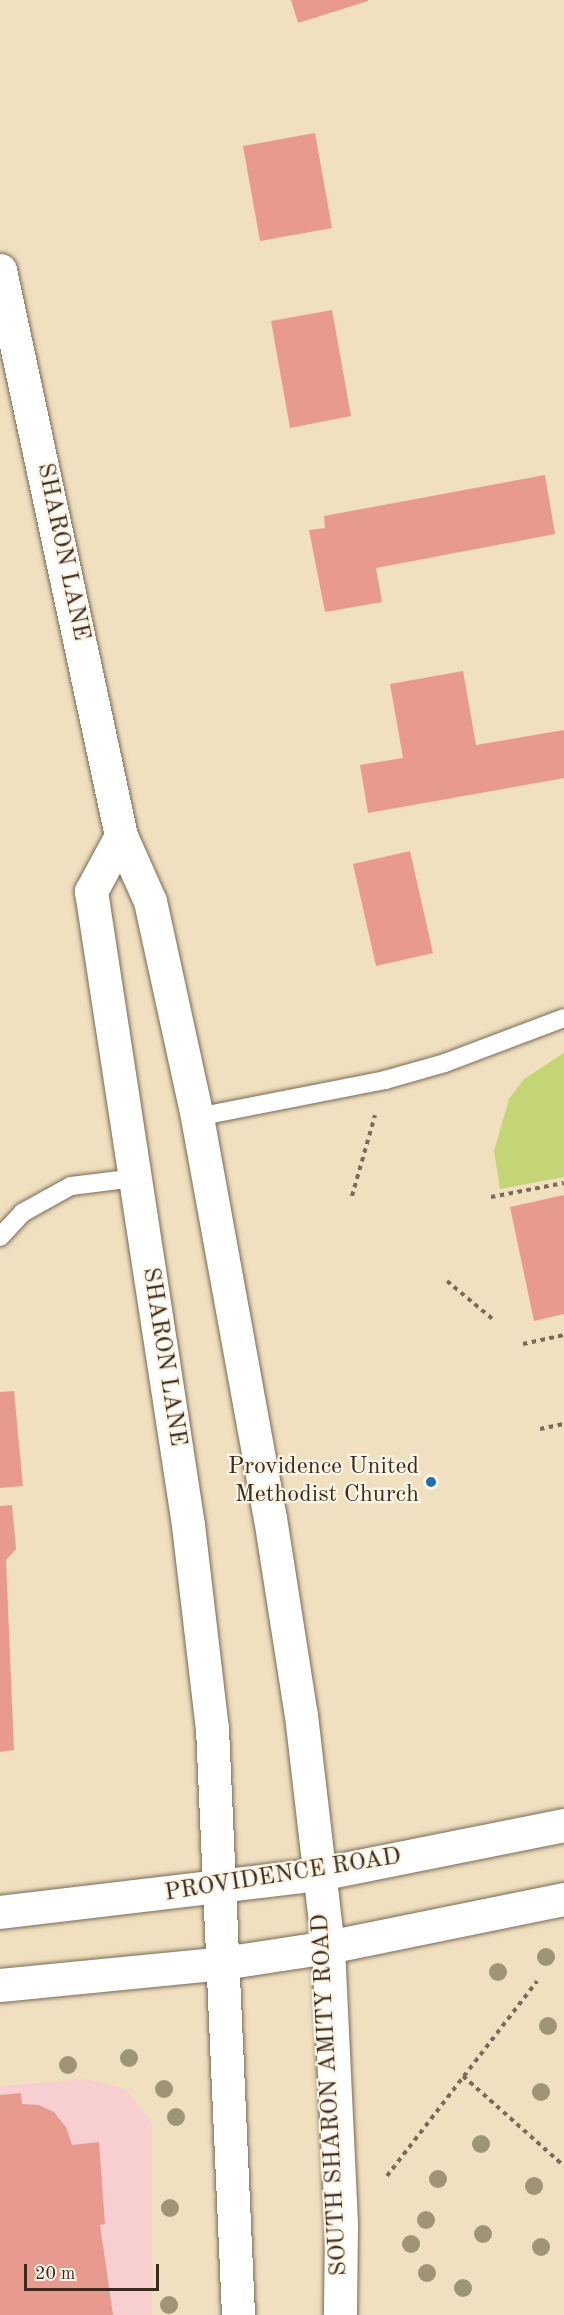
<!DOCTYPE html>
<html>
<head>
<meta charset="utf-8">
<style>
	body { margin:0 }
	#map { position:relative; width:564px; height:2315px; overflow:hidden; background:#f0e0c0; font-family:"Old Standard TT",serif }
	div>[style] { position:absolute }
	.built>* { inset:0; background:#f7cfd0 }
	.green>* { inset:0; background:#c3d577 }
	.building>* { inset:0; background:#e89a8e }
	.path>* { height:4px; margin-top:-2px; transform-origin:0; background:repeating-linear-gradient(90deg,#7a6a57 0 4.5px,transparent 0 9px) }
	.roads { filter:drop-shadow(0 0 2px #7a6a57) drop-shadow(0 0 2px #7a6a57) }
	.lane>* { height:18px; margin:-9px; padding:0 9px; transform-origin:9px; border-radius:9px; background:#fff }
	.secondary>* { height:33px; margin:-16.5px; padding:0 16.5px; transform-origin:16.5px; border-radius:16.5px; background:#fff }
	.primary>* { height:33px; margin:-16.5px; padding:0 16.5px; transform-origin:16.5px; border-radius:16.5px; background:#fff }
	.trees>* { width:18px; height:18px; margin:-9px; border-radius:50%; background:#9f9473 }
	.dots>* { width:16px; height:16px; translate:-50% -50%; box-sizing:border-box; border:3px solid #fcf5e5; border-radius:50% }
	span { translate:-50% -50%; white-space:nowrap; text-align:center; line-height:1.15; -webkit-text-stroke:4.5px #fcf5e5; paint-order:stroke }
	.street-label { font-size:24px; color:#3b2a1e }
	.poi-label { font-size:24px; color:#3b2a1e }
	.right { translate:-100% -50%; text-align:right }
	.scale { position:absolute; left:24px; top:2264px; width:135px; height:27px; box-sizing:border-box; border:3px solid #3b2a1e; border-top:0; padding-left:8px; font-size:18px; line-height:21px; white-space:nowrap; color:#3b2a1e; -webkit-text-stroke:4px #fcf5e5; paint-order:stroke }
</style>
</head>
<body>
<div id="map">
	<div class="built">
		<div style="clip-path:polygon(86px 2079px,126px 2089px,152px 2123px,152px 2315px,0 2315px,0 2086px)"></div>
	</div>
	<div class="green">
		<div style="clip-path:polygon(564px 1053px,564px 1177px,500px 1189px,494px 1151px,509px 1099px,524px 1079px)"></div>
	</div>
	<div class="building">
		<div style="clip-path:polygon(291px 0,368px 0,368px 1px,298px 23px)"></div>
		<div style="clip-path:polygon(315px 133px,332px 228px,260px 241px,243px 146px)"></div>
		<div style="clip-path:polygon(332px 310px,351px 416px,290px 428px,271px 321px)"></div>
		<div style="clip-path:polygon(545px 475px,555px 534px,376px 568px,382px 602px,325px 612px,309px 530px,325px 528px,324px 516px)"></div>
		<div style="clip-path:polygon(463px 671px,476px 745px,564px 730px,564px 778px,368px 813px,360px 765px,403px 758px,390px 684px)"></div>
		<div style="clip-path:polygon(410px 851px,433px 953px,376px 966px,353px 864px)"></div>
		<div style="clip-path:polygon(564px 1195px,564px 1314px,534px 1321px,510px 1207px)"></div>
		<div style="clip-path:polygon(14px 1391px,23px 1486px,0 1488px,0 1392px)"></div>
		<div style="clip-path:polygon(12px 1505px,16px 1549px,6px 1560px,14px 1750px,0 1752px,0 1506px)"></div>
		<div style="clip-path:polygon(21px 2093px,22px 2104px,39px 2105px,54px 2112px,66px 2127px,72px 2145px,99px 2142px,105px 2224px,100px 2225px,113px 2315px,0 2315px,0 2095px)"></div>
	</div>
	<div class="path">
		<div style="left:352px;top:1196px;width:84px;rotate:-74.1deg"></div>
		<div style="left:491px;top:1197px;width:74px;rotate:-10.9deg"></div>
		<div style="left:447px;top:1281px;width:62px;rotate:39.8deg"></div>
		<div style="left:523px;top:1344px;width:42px;rotate:-12.4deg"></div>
		<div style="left:540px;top:1429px;width:25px;rotate:-12deg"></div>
		<div style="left:463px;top:2076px;width:135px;rotate:41.7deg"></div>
		<div style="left:387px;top:2176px;width:246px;rotate:-52.4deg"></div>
	</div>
	<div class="roads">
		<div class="lane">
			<div style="left:197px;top:1117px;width:192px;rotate:-11.1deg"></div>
			<div style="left:385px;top:1080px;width:62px;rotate:-15.8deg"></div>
			<div style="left:445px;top:1063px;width:127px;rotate:-20.7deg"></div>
			<div style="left:0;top:1237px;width:33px;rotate:-47deg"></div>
			<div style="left:22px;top:1213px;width:56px;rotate:-28.9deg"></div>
			<div style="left:71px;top:1186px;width:64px;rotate:-7.1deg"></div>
		</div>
		<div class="secondary">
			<div style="left:0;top:270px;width:579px;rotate:77.93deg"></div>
			<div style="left:121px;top:836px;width:71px;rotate:66deg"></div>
			<div style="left:150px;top:901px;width:221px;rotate:77.7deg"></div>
			<div style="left:197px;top:1117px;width:408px;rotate:79.7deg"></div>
			<div style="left:270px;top:1518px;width:199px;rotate:81.1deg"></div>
			<div style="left:301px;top:1715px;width:234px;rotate:83.4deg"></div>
			<div style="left:328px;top:1947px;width:280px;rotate:87.3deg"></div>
			<div style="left:341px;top:2227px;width:88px;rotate:90.7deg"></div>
			<div style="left:121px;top:836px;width:63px;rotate:118.6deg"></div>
			<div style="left:91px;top:891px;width:641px;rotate:81.3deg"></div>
			<div style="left:188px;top:1525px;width:204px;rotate:83.3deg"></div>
			<div style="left:212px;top:1728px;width:588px;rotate:87.46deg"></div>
		</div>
		<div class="primary">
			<div style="left:0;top:1912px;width:321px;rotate:-6.8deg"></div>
			<div style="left:319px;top:1874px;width:250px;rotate:-11.3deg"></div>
			<div style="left:0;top:1985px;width:224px;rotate:-5.6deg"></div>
			<div style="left:223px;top:1963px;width:106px;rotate:-8.7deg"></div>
			<div style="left:328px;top:1947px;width:241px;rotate:-11.5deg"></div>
		</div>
	</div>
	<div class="trees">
		<div style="left:546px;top:1957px"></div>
		<div style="left:498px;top:1972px"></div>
		<div style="left:548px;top:2026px"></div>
		<div style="left:129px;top:2058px"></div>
		<div style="left:68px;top:2065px"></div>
		<div style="left:164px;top:2089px"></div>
		<div style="left:541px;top:2092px"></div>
		<div style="left:176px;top:2117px"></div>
		<div style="left:481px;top:2144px"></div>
		<div style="left:438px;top:2179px"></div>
		<div style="left:534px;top:2186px"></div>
		<div style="left:170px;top:2208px"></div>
		<div style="left:426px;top:2220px"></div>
		<div style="left:483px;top:2234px"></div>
		<div style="left:411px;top:2244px"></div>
		<div style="left:541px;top:2247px"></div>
		<div style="left:427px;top:2273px"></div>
		<div style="left:463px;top:2288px"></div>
		<div style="left:169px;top:2305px"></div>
	</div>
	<div class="dots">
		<div style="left:431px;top:1482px;background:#1f6fb2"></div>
	</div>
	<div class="street-label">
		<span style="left:62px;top:552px;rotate:78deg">SHARON LANE</span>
		<span style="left:163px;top:1357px;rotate:81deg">SHARON LANE</span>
		<span style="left:283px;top:1876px;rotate:-9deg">PROVIDENCE ROAD</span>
		<span style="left:331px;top:2095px;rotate:-93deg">SOUTH SHARON AMITY ROAD</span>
	</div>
	<div class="poi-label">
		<span class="right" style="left:419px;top:1482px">Providence United<br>Methodist Church</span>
	</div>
	<div class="scale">20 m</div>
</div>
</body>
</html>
